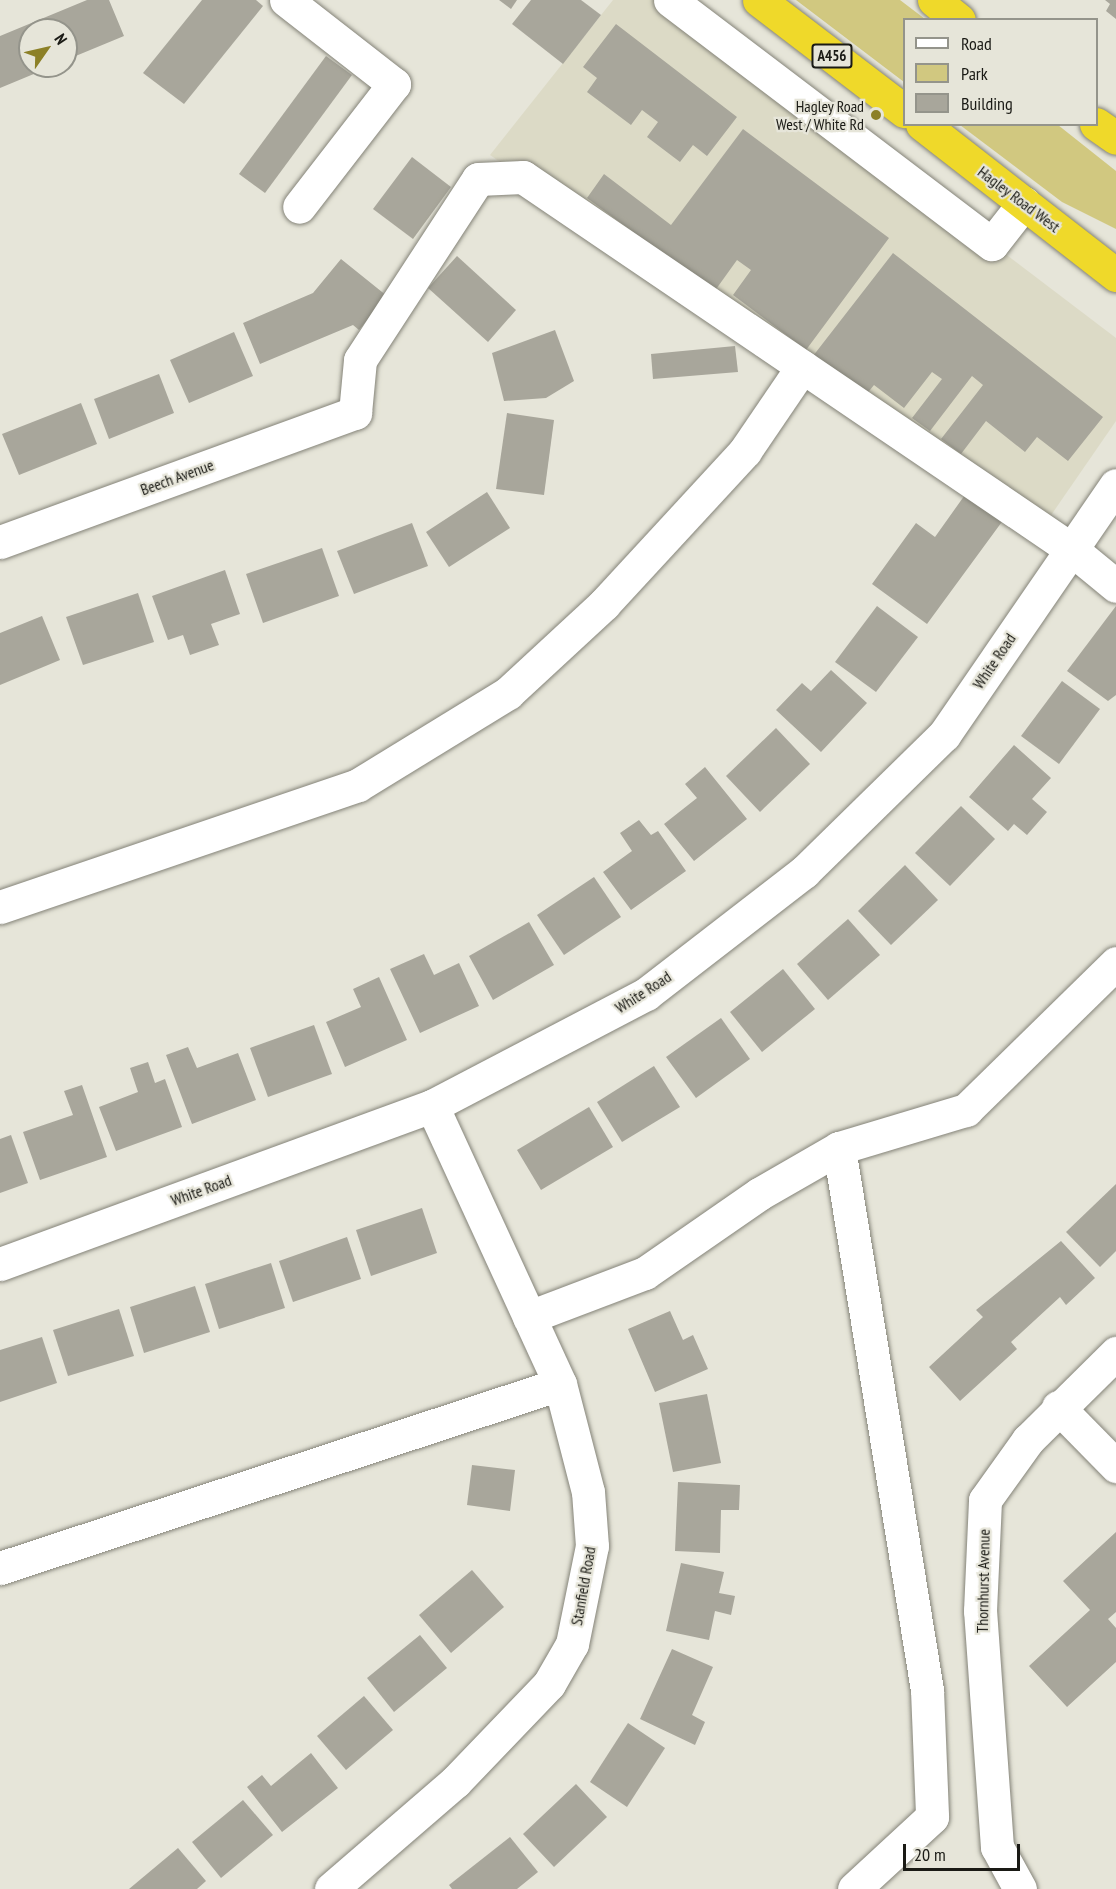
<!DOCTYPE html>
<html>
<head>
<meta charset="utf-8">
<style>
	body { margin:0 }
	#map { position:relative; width:1116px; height:1889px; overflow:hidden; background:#e6e5d9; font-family:"PT Sans Narrow",sans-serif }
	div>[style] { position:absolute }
	.built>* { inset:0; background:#dcdac6 }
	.green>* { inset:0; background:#d1c880 }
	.building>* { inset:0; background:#a8a69b }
	.roads { filter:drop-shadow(0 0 2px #848378) drop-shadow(0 0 2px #848378) }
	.minor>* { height:33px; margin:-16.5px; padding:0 16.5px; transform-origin:16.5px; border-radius:16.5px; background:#fff }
	.highway>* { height:33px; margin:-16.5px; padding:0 16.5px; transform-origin:16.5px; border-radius:16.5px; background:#efd92a }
	.dots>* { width:16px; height:16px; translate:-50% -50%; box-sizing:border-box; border:3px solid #e6e5d9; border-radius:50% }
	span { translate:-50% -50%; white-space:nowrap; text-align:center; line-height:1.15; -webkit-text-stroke:4.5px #e6e5d9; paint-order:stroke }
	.shield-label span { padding:2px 4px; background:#e6e5d9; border:2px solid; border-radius:4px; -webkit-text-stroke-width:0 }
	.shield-label { font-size:15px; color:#1a1a15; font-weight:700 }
	.poi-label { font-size:16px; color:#1a1a15 }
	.right { translate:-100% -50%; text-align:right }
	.street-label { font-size:16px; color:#1a1a15 }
	.legend { position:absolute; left:903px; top:18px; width:195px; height:108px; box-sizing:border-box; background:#e6e5d9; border:2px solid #94948b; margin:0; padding:8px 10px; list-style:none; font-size:18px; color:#1a1a15 }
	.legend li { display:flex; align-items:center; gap:12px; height:30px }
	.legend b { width:30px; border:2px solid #94948b }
	.north { position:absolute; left:18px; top:18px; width:60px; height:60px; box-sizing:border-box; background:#e6e5d9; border:2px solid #94948b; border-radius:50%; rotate:56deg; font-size:16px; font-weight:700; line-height:24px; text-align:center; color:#1a1a15 }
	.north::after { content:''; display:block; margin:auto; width:21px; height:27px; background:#8c8027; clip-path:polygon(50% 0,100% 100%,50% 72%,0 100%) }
	.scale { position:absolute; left:903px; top:1844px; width:117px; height:27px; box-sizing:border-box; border:3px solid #1a1a15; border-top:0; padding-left:8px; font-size:18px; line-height:21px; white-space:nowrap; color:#1a1a15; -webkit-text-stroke:4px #e6e5d9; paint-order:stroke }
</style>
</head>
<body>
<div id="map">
	<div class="built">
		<div style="clip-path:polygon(613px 0,671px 0,1116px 338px,1116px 421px,1036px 537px,490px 155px)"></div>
	</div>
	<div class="green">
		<div style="clip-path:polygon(796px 0,900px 0,925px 19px,904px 20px,904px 82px)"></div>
		<div style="clip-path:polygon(960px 125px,1058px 125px,1116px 171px,1116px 229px,1062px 202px)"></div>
	</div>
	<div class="building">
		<div style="clip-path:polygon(87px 0,109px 0,124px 36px,66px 60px,66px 30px,30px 30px,30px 66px,53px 66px,0 88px,0 36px)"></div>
		<div style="clip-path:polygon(202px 0,256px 0,263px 6px,184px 104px,143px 73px)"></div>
		<div style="clip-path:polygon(499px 0,517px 0,511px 9px)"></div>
		<div style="clip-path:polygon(531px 0,581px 0,601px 15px,563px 64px,512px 24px)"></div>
		<div style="clip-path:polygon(1105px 0,1116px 0,1116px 19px,1106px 11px,1110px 4px)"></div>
		<div style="clip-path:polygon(616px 24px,737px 117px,707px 156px,693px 145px,680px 162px,647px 137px,658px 122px,642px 110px,631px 125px,587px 92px,597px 78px,583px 67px)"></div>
		<div style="clip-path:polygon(326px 56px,352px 75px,265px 193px,239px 174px)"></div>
		<div style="clip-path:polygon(743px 129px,889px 238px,806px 350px,733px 295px,751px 270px,737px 260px,714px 292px,587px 198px,604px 174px,671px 225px)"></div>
		<div style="clip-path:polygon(412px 157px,451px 187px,413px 239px,373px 209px)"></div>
		<div style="clip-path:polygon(893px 253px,1103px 417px,1068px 461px,1037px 437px,1025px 452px,986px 421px,961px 454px,941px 439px,983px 385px,972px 376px,930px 431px,912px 418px,942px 379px,932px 372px,904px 408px,874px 385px,865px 396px,813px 356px)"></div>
		<div style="clip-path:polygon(457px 256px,516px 310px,488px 342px,428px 288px)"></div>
		<div style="clip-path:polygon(341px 259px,387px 296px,359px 330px,353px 325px,260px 364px,243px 323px,313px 293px)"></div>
		<div style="clip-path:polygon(555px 330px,574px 381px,546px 398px,504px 401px,492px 353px)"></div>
		<div style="clip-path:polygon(234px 332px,253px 376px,189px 403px,170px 360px)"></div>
		<div style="clip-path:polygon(735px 346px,738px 372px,653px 379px,651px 354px)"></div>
		<div style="clip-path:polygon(159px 374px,174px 413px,109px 439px,94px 399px)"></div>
		<div style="clip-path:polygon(81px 403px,97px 444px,19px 475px,2px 434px)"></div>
		<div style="clip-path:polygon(507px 413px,554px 420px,544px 495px,496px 489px)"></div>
		<div style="clip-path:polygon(487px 492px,510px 528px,449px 567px,426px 532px)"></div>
		<div style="clip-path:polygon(967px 492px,1004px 519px,927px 624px,872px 584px,916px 523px,935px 537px)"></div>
		<div style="clip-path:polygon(412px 523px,428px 566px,354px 594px,337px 551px)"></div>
		<div style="clip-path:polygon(322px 548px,339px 596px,263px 623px,246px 574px)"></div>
		<div style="clip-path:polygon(225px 570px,240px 614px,211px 624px,219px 645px,190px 655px,183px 635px,168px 640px,152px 596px)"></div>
		<div style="clip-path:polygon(138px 593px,154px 642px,83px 665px,66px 617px)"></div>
		<div style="clip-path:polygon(877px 606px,918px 637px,876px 692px,835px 662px)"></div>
		<div style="clip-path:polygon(1116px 606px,1116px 695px,1108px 701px,1067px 671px)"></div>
		<div style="clip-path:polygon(42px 616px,60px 660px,0 685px,0 633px)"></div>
		<div style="clip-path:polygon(831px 670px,867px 703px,821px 752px,776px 710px,802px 683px,811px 691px)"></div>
		<div style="clip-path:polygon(1062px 681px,1100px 709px,1059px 764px,1021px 736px)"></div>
		<div style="clip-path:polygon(776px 728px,810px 764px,760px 812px,726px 776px)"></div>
		<div style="clip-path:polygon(1014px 745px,1051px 778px,1032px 799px,1047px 812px,1027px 835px,1014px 824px,1008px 831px,969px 797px)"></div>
		<div style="clip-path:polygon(705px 767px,747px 819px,694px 861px,664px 824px,697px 798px,685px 784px)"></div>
		<div style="clip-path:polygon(961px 806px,995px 839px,950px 886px,915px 853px)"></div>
		<div style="clip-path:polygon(639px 820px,651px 835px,658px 831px,686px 871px,631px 910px,603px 872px,632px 851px,620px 833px)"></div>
		<div style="clip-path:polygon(905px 865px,938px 900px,891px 945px,858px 911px)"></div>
		<div style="clip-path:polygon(594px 877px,621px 917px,564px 955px,537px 915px)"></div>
		<div style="clip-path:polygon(848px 919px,880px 955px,828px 1000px,797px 964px)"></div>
		<div style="clip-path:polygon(529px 922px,554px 965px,493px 1000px,469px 956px)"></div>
		<div style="clip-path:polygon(424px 954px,434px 975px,459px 963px,479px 1006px,420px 1033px,390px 969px)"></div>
		<div style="clip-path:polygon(783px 969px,815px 1009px,762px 1052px,730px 1012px)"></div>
		<div style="clip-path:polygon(379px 977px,407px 1040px,345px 1067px,326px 1022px,361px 1007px,353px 989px)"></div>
		<div style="clip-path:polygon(721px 1018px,750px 1059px,696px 1098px,666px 1057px)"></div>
		<div style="clip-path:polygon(314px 1025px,332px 1074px,268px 1097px,250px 1048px)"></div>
		<div style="clip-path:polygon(188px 1047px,197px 1068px,238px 1053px,256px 1100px,192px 1124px,166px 1055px)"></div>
		<div style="clip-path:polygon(148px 1062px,155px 1083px,165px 1079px,182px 1127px,116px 1151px,99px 1107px,138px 1092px,130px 1068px)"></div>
		<div style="clip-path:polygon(654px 1066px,680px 1107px,622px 1142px,597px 1102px)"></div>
		<div style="clip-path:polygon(82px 1085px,107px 1157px,40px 1180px,23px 1132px,73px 1115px,64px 1091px)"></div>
		<div style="clip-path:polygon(589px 1107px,613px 1147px,541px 1190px,517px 1150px)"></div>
		<div style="clip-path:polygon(11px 1135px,28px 1183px,0 1193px,0 1139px)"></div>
		<div style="clip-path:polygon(1116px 1184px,1116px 1251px,1100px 1267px,1066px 1232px)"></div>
		<div style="clip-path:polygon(422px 1208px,437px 1253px,371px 1276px,356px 1230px)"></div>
		<div style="clip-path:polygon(347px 1237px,361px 1279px,293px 1302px,279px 1261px)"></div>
		<div style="clip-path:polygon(1061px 1241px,1095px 1278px,1066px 1305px,1060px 1297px,1011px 1342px,1017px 1349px,960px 1401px,929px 1367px,983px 1317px,976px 1310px)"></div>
		<div style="clip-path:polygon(271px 1263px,285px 1308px,219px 1329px,205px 1284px)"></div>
		<div style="clip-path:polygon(195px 1286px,210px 1332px,144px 1353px,130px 1307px)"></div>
		<div style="clip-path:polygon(119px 1309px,134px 1356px,68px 1376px,53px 1330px)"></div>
		<div style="clip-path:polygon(670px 1311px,683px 1340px,693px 1335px,708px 1369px,655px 1392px,628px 1329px)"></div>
		<div style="clip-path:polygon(42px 1337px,57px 1383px,0 1402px,0 1350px)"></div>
		<div style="clip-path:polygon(707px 1394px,721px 1463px,673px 1472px,659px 1403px)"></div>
		<div style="clip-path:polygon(472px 1465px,515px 1470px,510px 1511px,467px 1505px)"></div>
		<div style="clip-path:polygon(678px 1482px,740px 1485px,739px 1510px,721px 1510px,720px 1553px,675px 1551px)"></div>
		<div style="clip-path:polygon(1116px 1532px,1116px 1612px,1108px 1619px,1116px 1628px,1116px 1662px,1067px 1707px,1029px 1666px,1090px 1610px,1063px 1581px)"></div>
		<div style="clip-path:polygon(681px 1563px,724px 1572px,719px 1593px,735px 1596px,731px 1615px,715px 1611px,709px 1640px,666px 1631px)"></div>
		<div style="clip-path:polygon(472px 1570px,504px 1607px,451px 1653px,419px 1615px)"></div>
		<div style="clip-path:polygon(420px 1635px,447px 1668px,394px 1712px,367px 1678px)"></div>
		<div style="clip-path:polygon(672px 1649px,713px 1667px,692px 1715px,705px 1722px,695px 1745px,640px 1719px)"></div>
		<div style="clip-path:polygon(364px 1696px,393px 1730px,346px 1770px,317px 1736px)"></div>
		<div style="clip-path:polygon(628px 1723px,665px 1748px,627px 1807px,590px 1782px)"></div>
		<div style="clip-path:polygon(311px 1753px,338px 1788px,282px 1832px,247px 1787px,262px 1775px,271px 1786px)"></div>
		<div style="clip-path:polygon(576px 1784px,607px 1817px,554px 1867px,523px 1834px)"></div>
		<div style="clip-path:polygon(243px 1800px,273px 1835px,221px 1878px,192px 1842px)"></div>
		<div style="clip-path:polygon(510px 1837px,538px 1872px,517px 1889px,452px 1889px,449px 1885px)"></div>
		<div style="clip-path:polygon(178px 1848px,206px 1881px,197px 1889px,129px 1889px)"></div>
	</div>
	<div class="roads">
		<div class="minor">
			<div style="left:286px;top:0;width:137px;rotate:37.9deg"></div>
			<div style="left:394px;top:84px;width:155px;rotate:127.7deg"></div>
			<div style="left:670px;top:0;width:404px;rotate:37.2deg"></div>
			<div style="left:992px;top:244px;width:52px;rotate:-52deg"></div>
			<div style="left:0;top:542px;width:378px;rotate:-20deg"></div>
			<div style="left:355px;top:413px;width:53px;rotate:-84.6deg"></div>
			<div style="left:360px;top:360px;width:216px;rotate:-56.9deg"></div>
			<div style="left:478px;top:179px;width:45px;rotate:-2.5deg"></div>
			<div style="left:523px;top:177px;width:662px;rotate:34.17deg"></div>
			<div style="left:1071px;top:549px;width:58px;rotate:39.4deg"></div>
			<div style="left:0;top:907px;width:378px;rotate:-18.8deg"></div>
			<div style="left:358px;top:785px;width:176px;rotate:-31.5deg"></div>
			<div style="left:508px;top:693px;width:131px;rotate:-42.8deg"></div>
			<div style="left:604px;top:604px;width:208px;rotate:-47.3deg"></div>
			<div style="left:745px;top:451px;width:102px;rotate:-55.8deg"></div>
			<div style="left:839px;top:1148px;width:549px;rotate:80.78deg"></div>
			<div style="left:927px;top:1690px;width:127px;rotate:87.7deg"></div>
			<div style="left:932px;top:1817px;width:106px;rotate:137.3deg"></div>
			<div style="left:0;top:1264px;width:460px;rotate:-20.1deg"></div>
			<div style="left:432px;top:1106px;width:242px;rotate:-27.6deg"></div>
			<div style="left:646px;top:994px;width:200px;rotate:-37.7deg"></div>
			<div style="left:804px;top:872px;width:196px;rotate:-44.4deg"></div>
			<div style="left:944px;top:735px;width:303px;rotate:-55.5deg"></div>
			<div style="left:529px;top:1317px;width:124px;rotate:-20.8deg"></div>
			<div style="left:645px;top:1273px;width:139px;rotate:-34.7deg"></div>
			<div style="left:759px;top:1194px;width:92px;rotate:-29.9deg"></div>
			<div style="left:839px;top:1148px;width:133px;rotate:-16.7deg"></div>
			<div style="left:966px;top:1110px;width:210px;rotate:-44.4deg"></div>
			<div style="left:1058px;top:1407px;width:83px;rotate:45.5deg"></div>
			<div style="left:0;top:1568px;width:589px;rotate:-18.19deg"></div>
			<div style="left:331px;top:1889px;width:164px;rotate:-40.8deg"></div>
			<div style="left:455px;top:1782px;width:136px;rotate:-46.2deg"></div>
			<div style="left:549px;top:1684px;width:46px;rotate:-60.1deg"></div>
			<div style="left:572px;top:1644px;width:100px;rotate:-78.5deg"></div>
			<div style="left:592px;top:1546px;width:54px;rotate:-94.2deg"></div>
			<div style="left:588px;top:1492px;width:112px;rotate:-104.5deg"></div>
			<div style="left:560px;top:1384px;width:306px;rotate:-114.7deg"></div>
			<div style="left:1020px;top:1889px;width:48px;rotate:-118.7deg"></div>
			<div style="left:997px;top:1847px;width:237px;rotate:-94.1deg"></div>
			<div style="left:980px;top:1611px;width:111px;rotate:-87.4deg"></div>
			<div style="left:985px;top:1500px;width:74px;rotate:-54.4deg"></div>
			<div style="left:1028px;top:1440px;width:124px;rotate:-44.7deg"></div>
		</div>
		<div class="highway">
			<div style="left:759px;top:0;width:183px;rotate:37.4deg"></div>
			<div style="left:934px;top:0;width:32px;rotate:39deg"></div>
			<div style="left:922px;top:124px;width:246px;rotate:37.9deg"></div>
			<div style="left:1096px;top:124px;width:24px;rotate:35deg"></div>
		</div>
	</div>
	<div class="dots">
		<div style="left:876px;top:115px;background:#8c8027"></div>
	</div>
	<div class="shield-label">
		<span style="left:832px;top:56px">A456</span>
	</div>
	<div class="poi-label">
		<span class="right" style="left:864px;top:115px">Hagley Road<br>West / White Rd</span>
	</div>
	<div class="street-label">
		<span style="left:1019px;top:199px;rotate:37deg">Hagley Road West</span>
		<span style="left:177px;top:477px;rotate:-20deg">Beech Avenue</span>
		<span style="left:994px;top:661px;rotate:-56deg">White Road</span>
		<span style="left:643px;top:992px;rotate:-33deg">White Road</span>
		<span style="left:201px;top:1190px;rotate:-20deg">White Road</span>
		<span style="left:983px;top:1581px;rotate:-89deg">Thornhurst Avenue</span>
		<span style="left:583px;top:1586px;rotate:-80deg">Stanfield Road</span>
	</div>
	<ul class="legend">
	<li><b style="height:8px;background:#fff"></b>Road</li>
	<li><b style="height:16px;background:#d1c880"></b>Park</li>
	<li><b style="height:16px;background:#a8a69b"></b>Building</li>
	</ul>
	<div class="north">N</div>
	<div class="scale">20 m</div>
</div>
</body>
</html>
